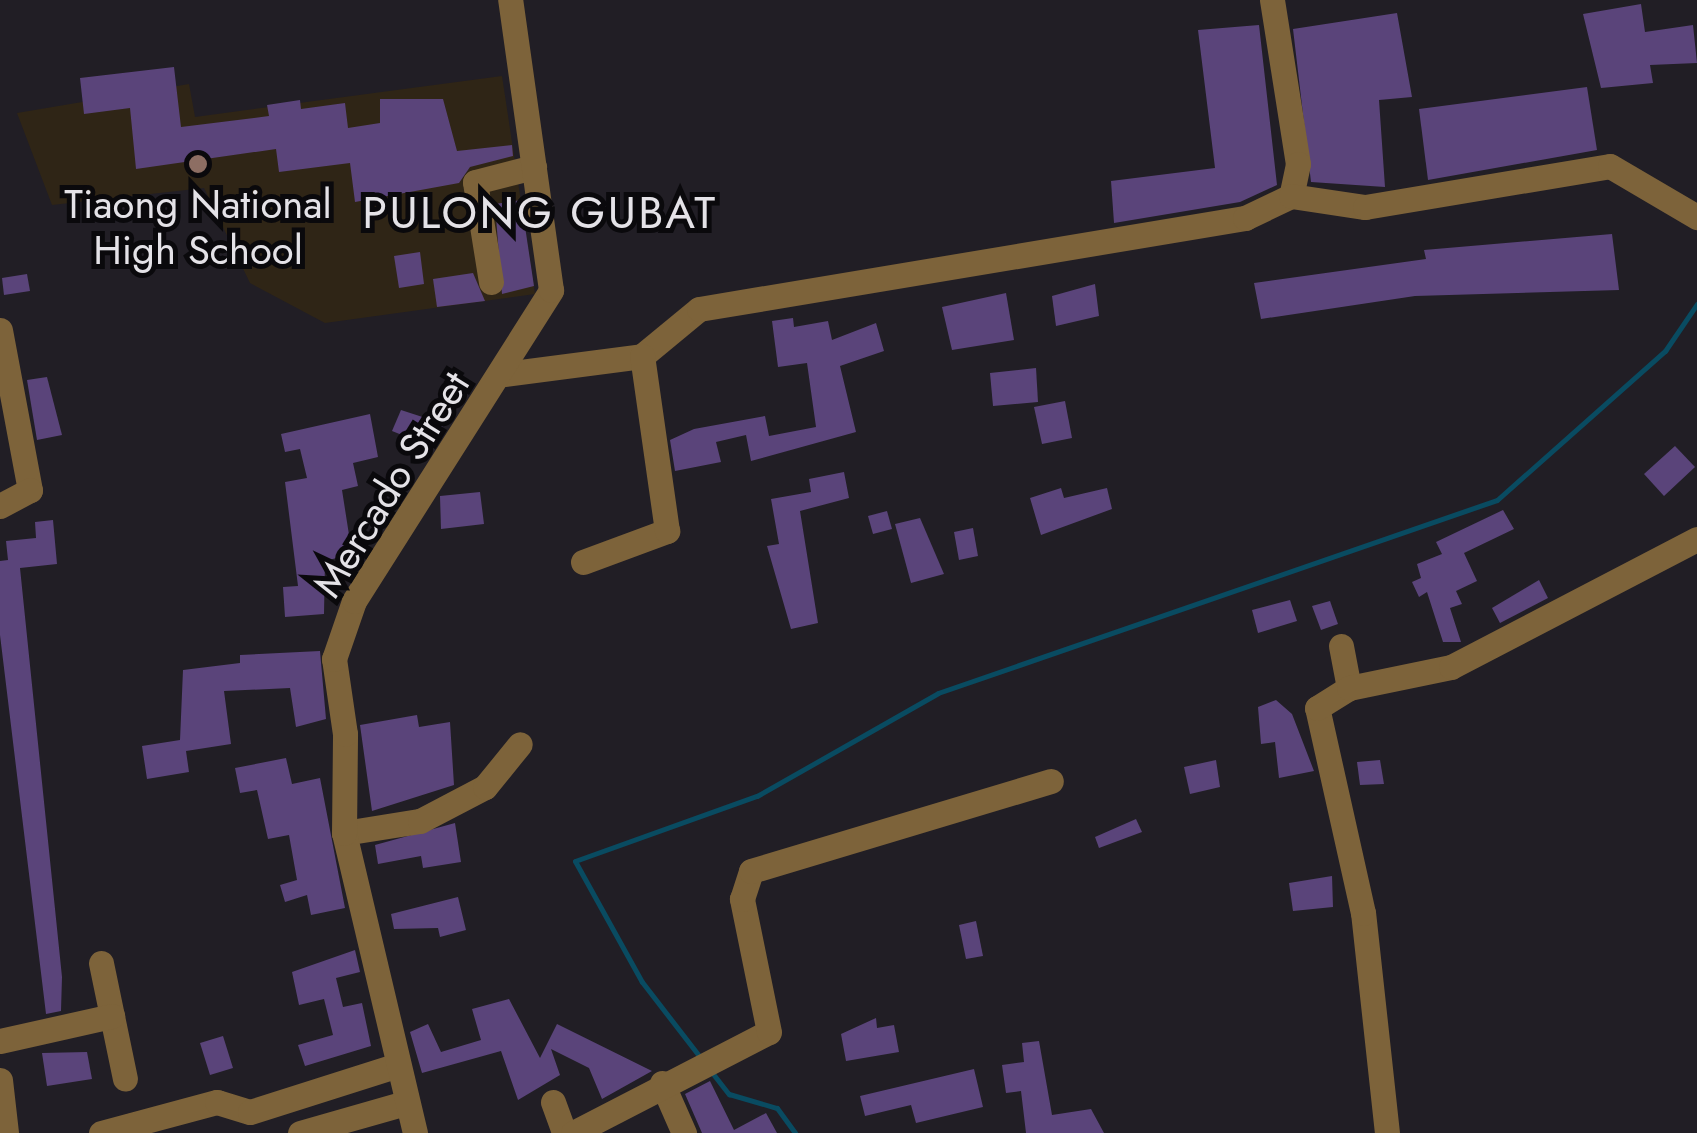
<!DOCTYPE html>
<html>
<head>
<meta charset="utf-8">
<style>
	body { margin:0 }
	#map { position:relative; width:1697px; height:1133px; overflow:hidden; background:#211e25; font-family:Jost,sans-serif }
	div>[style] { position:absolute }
	.education>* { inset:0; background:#2f2516 }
	.stream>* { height:5px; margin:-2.5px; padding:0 2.5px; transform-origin:2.5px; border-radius:2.5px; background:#094b61 }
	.building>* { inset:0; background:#5a447a }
	.minor>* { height:25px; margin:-12.5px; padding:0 12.5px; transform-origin:12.5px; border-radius:12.5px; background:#7d633a }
	.dots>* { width:28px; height:28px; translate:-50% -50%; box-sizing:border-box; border:5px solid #0a090c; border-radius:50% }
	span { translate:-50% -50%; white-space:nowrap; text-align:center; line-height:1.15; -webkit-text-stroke:10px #0a090c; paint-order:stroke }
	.poi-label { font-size:40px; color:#e4e2e7 }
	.street-label { font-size:40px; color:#e4e2e7 }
	.quarter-label { font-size:45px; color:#e4e2e7; letter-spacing:2.5px }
</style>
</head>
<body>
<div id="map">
	<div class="education">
		<div style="clip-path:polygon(502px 76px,535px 294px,325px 323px,250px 283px,204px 188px,52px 205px,17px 113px,189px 84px,195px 117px)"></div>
	</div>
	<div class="stream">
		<div style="left:700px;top:1057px;width:95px;rotate:-127.7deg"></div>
		<div style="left:642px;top:982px;width:138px;rotate:-119deg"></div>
		<div style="left:575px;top:861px;width:193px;rotate:-19.7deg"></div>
		<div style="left:757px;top:796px;width:208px;rotate:-29.6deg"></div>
		<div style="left:938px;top:693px;width:591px;rotate:-19.05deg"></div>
		<div style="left:1497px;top:500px;width:225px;rotate:-41.6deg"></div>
		<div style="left:1665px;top:351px;width:57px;rotate:-55.8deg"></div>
		<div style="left:710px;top:1070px;width:31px;rotate:52deg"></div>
		<div style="left:729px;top:1094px;width:50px;rotate:16.3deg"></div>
		<div style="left:777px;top:1108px;width:31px;rotate:54deg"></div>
	</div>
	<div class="building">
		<div style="clip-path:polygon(1641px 4px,1645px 32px,1693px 25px,1697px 63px,1650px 65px,1653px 83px,1601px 88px,1583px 14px)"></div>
		<div style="clip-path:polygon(1397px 13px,1412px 97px,1379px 100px,1385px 187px,1311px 182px,1293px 29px)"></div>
		<div style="clip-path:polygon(1259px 25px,1277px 185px,1240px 202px,1114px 223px,1111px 181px,1215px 168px,1198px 30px)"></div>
		<div style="clip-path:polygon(174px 67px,181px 127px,269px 116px,267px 105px,300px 100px,301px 109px,345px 103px,348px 128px,380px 123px,380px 99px,443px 99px,457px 151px,512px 145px,513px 156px,470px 167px,459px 183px,355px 202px,350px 163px,279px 172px,276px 149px,136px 169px,130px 108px,84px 114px,80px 78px)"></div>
		<div style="clip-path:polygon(1587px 87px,1597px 150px,1428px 180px,1419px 109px)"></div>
		<div style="clip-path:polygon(521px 200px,534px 286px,502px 294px,495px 204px)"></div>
		<div style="clip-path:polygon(1612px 234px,1619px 290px,1415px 296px,1261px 319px,1254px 283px,1426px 259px,1424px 250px)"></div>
		<div style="clip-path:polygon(420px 252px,424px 284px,399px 288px,394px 256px)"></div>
		<div style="clip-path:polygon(473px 273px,485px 301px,437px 307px,433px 279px)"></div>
		<div style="clip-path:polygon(27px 274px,30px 291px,4px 295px,2px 278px)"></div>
		<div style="clip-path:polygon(1095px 284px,1099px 316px,1056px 326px,1052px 296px)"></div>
		<div style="clip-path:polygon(1006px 293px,1014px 340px,952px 350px,942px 307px)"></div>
		<div style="clip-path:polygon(793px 318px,794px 327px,828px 321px,832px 340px,876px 323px,884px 351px,840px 366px,856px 432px,751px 461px,746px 435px,716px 442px,721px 462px,675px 471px,670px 440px,694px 429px,765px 416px,769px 436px,816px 427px,807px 363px,778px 367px,772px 321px)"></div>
		<div style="clip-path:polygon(1036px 368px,1038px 402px,993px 406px,990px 373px)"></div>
		<div style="clip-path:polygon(47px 377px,62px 435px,37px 440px,27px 380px)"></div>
		<div style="clip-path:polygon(1065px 401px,1072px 438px,1042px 444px,1034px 407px)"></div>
		<div style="clip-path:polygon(401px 410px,444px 424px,432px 447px,392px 431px)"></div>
		<div style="clip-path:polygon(370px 414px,378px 457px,353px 463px,358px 486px,342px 490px,352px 554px,325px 561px,324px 614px,285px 617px,283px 587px,298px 586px,285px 482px,307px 478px,300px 449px,285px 452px,281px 434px)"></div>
		<div style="clip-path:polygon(1675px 446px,1695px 467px,1664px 496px,1644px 474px)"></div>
		<div style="clip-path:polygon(844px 472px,849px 498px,800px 511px,818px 623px,791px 629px,767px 546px,779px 544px,771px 499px,811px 492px,809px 479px)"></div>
		<div style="clip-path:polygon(1061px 488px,1064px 498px,1107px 488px,1112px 509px,1041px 535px,1030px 498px)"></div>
		<div style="clip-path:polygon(480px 492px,484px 524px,441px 529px,440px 496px)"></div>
		<div style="clip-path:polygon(1503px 510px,1514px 529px,1464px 553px,1477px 581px,1456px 591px,1462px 604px,1450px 608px,1461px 642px,1443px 642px,1427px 592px,1419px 597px,1412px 582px,1421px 578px,1417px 564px,1442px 554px,1436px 542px)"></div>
		<div style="clip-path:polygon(887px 511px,892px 529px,873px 534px,868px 516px)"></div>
		<div style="clip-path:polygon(920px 518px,944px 574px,911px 583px,895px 524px)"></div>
		<div style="clip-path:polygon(53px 520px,57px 564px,20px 568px,62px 977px,61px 1011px,46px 1014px,0 635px,0 561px,8px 560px,6px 541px,36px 538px,35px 522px)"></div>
		<div style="clip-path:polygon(973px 528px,978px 556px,959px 560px,954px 532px)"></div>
		<div style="clip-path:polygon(1539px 580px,1548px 598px,1500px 623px,1492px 608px)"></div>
		<div style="clip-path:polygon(1290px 600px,1297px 621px,1258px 633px,1252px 610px)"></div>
		<div style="clip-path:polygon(1330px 601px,1338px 624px,1321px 630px,1312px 606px)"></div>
		<div style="clip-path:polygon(320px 651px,326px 719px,296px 727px,290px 688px,224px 691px,231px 744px,186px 751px,189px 772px,147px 779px,142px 746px,180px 740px,183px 670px,240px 663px,240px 655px)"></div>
		<div style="clip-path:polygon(1276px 700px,1292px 714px,1314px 771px,1279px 778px,1275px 742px,1261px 744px,1258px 707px)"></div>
		<div style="clip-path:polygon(417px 715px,419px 727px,450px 722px,454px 785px,372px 811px,360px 725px)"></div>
		<div style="clip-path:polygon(286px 758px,292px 784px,320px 778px,345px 908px,311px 915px,307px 895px,285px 902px,280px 885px,297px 880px,289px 835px,268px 839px,257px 790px,240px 793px,235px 768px)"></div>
		<div style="clip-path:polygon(1216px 760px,1220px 787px,1190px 794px,1184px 767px)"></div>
		<div style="clip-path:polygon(1380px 760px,1384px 784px,1360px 785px,1357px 762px)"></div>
		<div style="clip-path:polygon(1136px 819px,1142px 832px,1099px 848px,1095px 837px)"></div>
		<div style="clip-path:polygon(455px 823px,461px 862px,423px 868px,421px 856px,378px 864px,375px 845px)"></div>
		<div style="clip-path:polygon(1332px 876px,1333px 907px,1293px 911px,1289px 883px)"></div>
		<div style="clip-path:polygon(458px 897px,466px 930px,440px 937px,438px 928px,394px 929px,391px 914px)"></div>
		<div style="clip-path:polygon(976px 921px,983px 956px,966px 959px,959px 925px)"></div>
		<div style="clip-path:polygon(355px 950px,360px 972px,336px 978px,343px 1007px,362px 1003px,371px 1046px,305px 1066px,298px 1045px,333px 1035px,324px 999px,299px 1005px,292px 972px)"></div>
		<div style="clip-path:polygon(509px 999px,540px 1058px,557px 1024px,652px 1071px,602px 1099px,589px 1068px,551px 1049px,560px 1075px,518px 1100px,501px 1051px,422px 1073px,410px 1032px,428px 1024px,441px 1052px,481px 1040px,472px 1009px)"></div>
		<div style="clip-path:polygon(876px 1018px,877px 1028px,894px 1025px,899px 1052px,846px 1061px,841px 1034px)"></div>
		<div style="clip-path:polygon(223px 1036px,233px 1068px,210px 1075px,200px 1043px)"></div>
		<div style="clip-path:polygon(1039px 1041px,1052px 1115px,1091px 1109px,1104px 1133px,1026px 1133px,1021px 1091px,1006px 1093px,1002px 1065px,1024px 1062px,1022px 1043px)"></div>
		<div style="clip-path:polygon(87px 1052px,92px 1079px,47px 1086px,42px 1053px)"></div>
		<div style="clip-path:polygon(974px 1069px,983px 1107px,916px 1123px,911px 1105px,865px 1116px,860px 1096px)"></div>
		<div style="clip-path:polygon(710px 1081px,734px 1130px,766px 1113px,777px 1133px,702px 1133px,685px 1094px)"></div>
	</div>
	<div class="minor">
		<div style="left:1272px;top:0;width:166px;rotate:81deg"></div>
		<div style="left:1298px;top:164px;width:33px;rotate:102deg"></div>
		<div style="left:491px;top:282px;width:101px;rotate:-99.1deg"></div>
		<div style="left:475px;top:182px;width:61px;rotate:-14.3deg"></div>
		<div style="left:0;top:330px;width:163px;rotate:79.4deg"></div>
		<div style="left:30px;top:490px;width:34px;rotate:152deg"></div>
		<div style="left:504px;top:374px;width:139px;rotate:-7.4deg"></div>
		<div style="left:642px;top:356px;width:74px;rotate:-39.5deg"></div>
		<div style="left:699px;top:309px;width:554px;rotate:-9.46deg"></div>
		<div style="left:1245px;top:218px;width:51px;rotate:-25.6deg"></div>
		<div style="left:1291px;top:196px;width:75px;rotate:8.5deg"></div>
		<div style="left:1365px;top:207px;width:248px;rotate:-9.5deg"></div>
		<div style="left:1610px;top:166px;width:101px;rotate:30.4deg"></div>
		<div style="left:583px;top:562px;width:90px;rotate:-20.3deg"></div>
		<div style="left:667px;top:531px;width:177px;rotate:-98.1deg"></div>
		<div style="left:1341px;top:646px;width:43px;rotate:79.2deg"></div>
		<div style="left:344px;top:833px;width:77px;rotate:-9deg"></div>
		<div style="left:420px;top:821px;width:73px;rotate:-27.6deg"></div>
		<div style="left:485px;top:787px;width:55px;rotate:-50.9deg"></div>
		<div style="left:101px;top:963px;width:118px;rotate:78.3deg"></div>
		<div style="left:0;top:1041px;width:115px;rotate:-12.6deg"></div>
		<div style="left:0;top:1080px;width:53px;rotate:83.5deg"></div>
		<div style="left:662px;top:1083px;width:55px;rotate:66.3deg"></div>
		<div style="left:553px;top:1102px;width:33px;rotate:70deg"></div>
		<div style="left:101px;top:1133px;width:120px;rotate:-15deg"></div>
		<div style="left:217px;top:1102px;width:34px;rotate:17deg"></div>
		<div style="left:250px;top:1112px;width:152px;rotate:-17.6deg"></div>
		<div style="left:300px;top:1133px;width:109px;rotate:-15.9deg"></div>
		<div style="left:415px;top:1133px;width:308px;rotate:-103.3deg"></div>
		<div style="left:344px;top:833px;width:99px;rotate:-89.4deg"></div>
		<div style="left:345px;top:734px;width:76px;rotate:-98.3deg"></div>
		<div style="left:334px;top:659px;width:61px;rotate:-71deg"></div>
		<div style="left:354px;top:601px;width:368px;rotate:-57.6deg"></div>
		<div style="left:551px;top:290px;width:293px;rotate:-98deg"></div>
		<div style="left:573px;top:1133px;width:220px;rotate:-27.3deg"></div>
		<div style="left:769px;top:1032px;width:136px;rotate:-101.5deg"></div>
		<div style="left:742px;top:899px;width:29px;rotate:-72deg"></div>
		<div style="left:751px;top:871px;width:313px;rotate:-16.7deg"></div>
		<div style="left:1387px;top:1133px;width:221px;rotate:-96.2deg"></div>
		<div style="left:1363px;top:913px;width:210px;rotate:-102.6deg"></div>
		<div style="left:1317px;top:708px;width:38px;rotate:-32deg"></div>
		<div style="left:1349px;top:688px;width:104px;rotate:-11.6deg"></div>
		<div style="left:1451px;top:667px;width:277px;rotate:-27.5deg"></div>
	</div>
	<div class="dots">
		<div style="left:198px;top:164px;background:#8d6e63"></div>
	</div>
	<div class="poi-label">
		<span style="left:198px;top:227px">Tiaong National<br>High School</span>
	</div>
	<div class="street-label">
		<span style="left:391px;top:484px;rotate:-58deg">Mercado Street</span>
	</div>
	<div class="quarter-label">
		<span style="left:540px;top:213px">PULONG GUBAT</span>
	</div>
</div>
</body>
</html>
